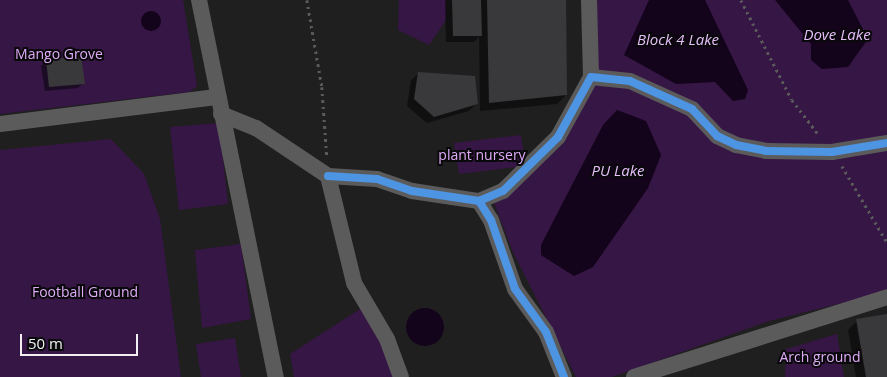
<!DOCTYPE html>
<html>
<head>
<meta charset="utf-8">
<style>
	body { margin:0 }
	#map { position:relative; width:887px; height:377px; overflow:hidden; background:#201f20; font-family:"Open Sans",sans-serif }
	div>[style] { position:absolute }
	.green>* { inset:0; background:#361644 }
	.water>* { inset:0; background:#13031b }
	.round { border-radius:50% }
	.shadow>* { inset:0; background:#0007 }
	.building>* { inset:0; background:#39383a }
	.path>* { height:2.5px; margin-top:-1.25px; transform-origin:0; background:repeating-linear-gradient(90deg,#5b5a5b 0 2.5px,transparent 0 6.5px) }
	.minor>* { height:16px; margin:-8px; padding:0 8px; transform-origin:8px; border-radius:8px; background:#5c5b5c }
	.cycleway>* { height:8px; margin:-4px; padding:0 4px; transform-origin:4px; border-radius:4px; background:#4d94e3 }
	span { translate:-50% -50%; white-space:nowrap; text-align:center; line-height:1.15; -webkit-text-stroke:4px #09080a; paint-order:stroke }
	.park-label { font-size:14px; color:#e0acf9 }
	.water-label { font-size:15px; color:#e6bffa; font-style:italic }
	.scale { position:absolute; left:20px; top:334px; width:118px; height:22px; box-sizing:border-box; border:2px solid #f0eef1; border-top:0; padding-left:6px; font-size:15px; line-height:18px; white-space:nowrap; color:#f0eef1; -webkit-text-stroke:4px #09080a; paint-order:stroke }
</style>
</head>
<body>
<div id="map">
	<div class="green">
		<div style="clip-path:polygon(0 0,183px 0,197px 86px,189px 92px,0 114px)"></div>
		<div style="clip-path:polygon(399px 0,446px 0,446px 20px,429px 45px,398px 30px)"></div>
		<div style="clip-path:polygon(592px 0,887px 0,887px 292px,769px 321px,612px 377px,576px 377px,513px 252px,494px 203px,565px 137px,594px 66px)"></div>
		<div style="clip-path:polygon(219px 123px,228px 204px,179px 210px,170px 127px)"></div>
		<div style="clip-path:polygon(521px 135px,525px 166px,459px 174px,454px 143px)"></div>
		<div style="clip-path:polygon(111px 139px,144px 174px,160px 219px,181px 377px,0 377px,0 150px)"></div>
		<div style="clip-path:polygon(241px 244px,251px 319px,202px 328px,195px 250px)"></div>
		<div style="clip-path:polygon(360px 309px,389px 355px,394px 377px,294px 377px,290px 354px)"></div>
		<div style="clip-path:polygon(837px 334px,844px 377px,785px 377px,786px 349px)"></div>
		<div style="clip-path:polygon(235px 338px,241px 377px,201px 377px,196px 344px)"></div>
	</div>
	<div class="water">
		<div style="clip-path:polygon(649px 0,705px 0,748px 90px,745px 99px,733px 101px,715px 82px,676px 84px,624px 55px)"></div>
		<div style="clip-path:polygon(775px 0,848px 0,868px 39px,848px 67px,822px 69px,811px 60px,811px 44px)"></div>
		<div class="round" style="left:141px;top:11px;width:20px;height:20px"></div>
		<div style="clip-path:polygon(617px 110px,646px 121px,661px 155px,648px 188px,593px 267px,574px 276px,541px 255px,541px 245px,603px 125px)"></div>
		<div class="round" style="left:406px;top:308px;width:38px;height:38px"></div>
	</div>
	<div class="shadow">
		<div style="clip-path:polygon(445px 0,564px 0,566px 95px,557px 104px,480px 111px,479px 37px,474px 42px,446px 42px)"></div>
		<div style="clip-path:polygon(46px 61px,83px 83px,78px 88px,45px 91px,41px 66px)"></div>
		<div style="clip-path:polygon(419px 73px,477px 103px,469px 111px,427px 123px,407px 106px,411px 80px)"></div>
		<div style="clip-path:polygon(887px 316px,887px 377px,856px 377px,848px 330px,857px 321px)"></div>
	</div>
	<div class="building">
		<div style="clip-path:polygon(452px 0,481px 0,482px 36px,453px 36px)"></div>
		<div style="clip-path:polygon(487px 0,566px 0,567px 95px,489px 103px)"></div>
		<div style="clip-path:polygon(81px 56px,85px 84px,49px 87px,46px 60px)"></div>
		<div style="clip-path:polygon(418px 72px,475px 76px,478px 104px,434px 117px,414px 99px)"></div>
		<div style="clip-path:polygon(887px 314px,887px 377px,866px 377px,856px 319px)"></div>
	</div>
	<div class="path">
		<div style="left:307px;top:0;width:88px;rotate:80.2deg"></div>
		<div style="left:322px;top:87px;width:70px;rotate:85.9deg"></div>
		<div style="left:741px;top:0;width:112px;rotate:63deg"></div>
		<div style="left:792px;top:100px;width:44px;rotate:52.4deg"></div>
		<div style="left:842px;top:166px;width:88px;rotate:59.4deg"></div>
	</div>
	<div class="minor">
		<div style="left:199px;top:0;width:385px;rotate:78.5deg"></div>
		<div style="left:589px;top:0;width:77px;rotate:88.5deg"></div>
		<div style="left:221px;top:114px;width:38px;rotate:22deg"></div>
		<div style="left:256px;top:128px;width:87px;rotate:33.7deg"></div>
		<div style="left:328px;top:176px;width:110px;rotate:76.3deg"></div>
		<div style="left:354px;top:283px;width:65px;rotate:59.5deg"></div>
		<div style="left:387px;top:339px;width:40px;rotate:69.8deg"></div>
		<div style="left:0;top:124px;width:220px;rotate:-7.1deg"></div>
		<div style="left:328px;top:176px;width:49px;rotate:3.5deg"></div>
		<div style="left:377px;top:179px;width:37px;rotate:19deg"></div>
		<div style="left:412px;top:191px;width:68px;rotate:8.5deg"></div>
		<div style="left:479px;top:201px;width:22px;rotate:58deg"></div>
		<div style="left:491px;top:220px;width:73px;rotate:70.8deg"></div>
		<div style="left:515px;top:289px;width:53px;rotate:54.2deg"></div>
		<div style="left:546px;top:332px;width:48px;rotate:68.2deg"></div>
		<div style="left:479px;top:201px;width:26px;rotate:-23deg"></div>
		<div style="left:503px;top:191px;width:77px;rotate:-44.5deg"></div>
		<div style="left:558px;top:137px;width:68px;rotate:-61.2deg"></div>
		<div style="left:591px;top:77px;width:39px;rotate:6deg"></div>
		<div style="left:630px;top:81px;width:68px;rotate:24.3deg"></div>
		<div style="left:692px;top:109px;width:37px;rotate:47deg"></div>
		<div style="left:717px;top:136px;width:21px;rotate:25deg"></div>
		<div style="left:736px;top:145px;width:31px;rotate:11deg"></div>
		<div style="left:766px;top:151px;width:66px;rotate:0.9deg"></div>
		<div style="left:832px;top:152px;width:56px;rotate:-9.3deg"></div>
		<div style="left:634px;top:377px;width:265px;rotate:-17.5deg"></div>
	</div>
	<div class="cycleway">
		<div style="left:328px;top:176px;width:49px;rotate:3.5deg"></div>
		<div style="left:377px;top:179px;width:37px;rotate:19deg"></div>
		<div style="left:412px;top:191px;width:68px;rotate:8.5deg"></div>
		<div style="left:479px;top:201px;width:22px;rotate:58deg"></div>
		<div style="left:491px;top:220px;width:73px;rotate:70.8deg"></div>
		<div style="left:515px;top:289px;width:53px;rotate:54.2deg"></div>
		<div style="left:546px;top:332px;width:48px;rotate:68.2deg"></div>
		<div style="left:479px;top:201px;width:26px;rotate:-23deg"></div>
		<div style="left:503px;top:191px;width:77px;rotate:-44.5deg"></div>
		<div style="left:558px;top:137px;width:68px;rotate:-61.2deg"></div>
		<div style="left:591px;top:77px;width:39px;rotate:6deg"></div>
		<div style="left:630px;top:81px;width:68px;rotate:24.3deg"></div>
		<div style="left:692px;top:109px;width:37px;rotate:47deg"></div>
		<div style="left:717px;top:136px;width:21px;rotate:25deg"></div>
		<div style="left:736px;top:145px;width:31px;rotate:11deg"></div>
		<div style="left:766px;top:151px;width:66px;rotate:0.9deg"></div>
		<div style="left:832px;top:152px;width:56px;rotate:-9.3deg"></div>
	</div>
	<div class="park-label">
		<span style="left:59px;top:54px">Mango Grove</span>
		<span style="left:482px;top:155px">plant nursery</span>
		<span style="left:85px;top:292px">Football Ground</span>
		<span style="left:820px;top:357px">Arch ground</span>
	</div>
	<div class="water-label">
		<span style="left:837px;top:35px">Dove Lake</span>
		<span style="left:678px;top:40px">Block 4 Lake</span>
		<span style="left:618px;top:171px">PU Lake</span>
	</div>
	<div class="scale">50 m</div>
</div>
</body>
</html>
